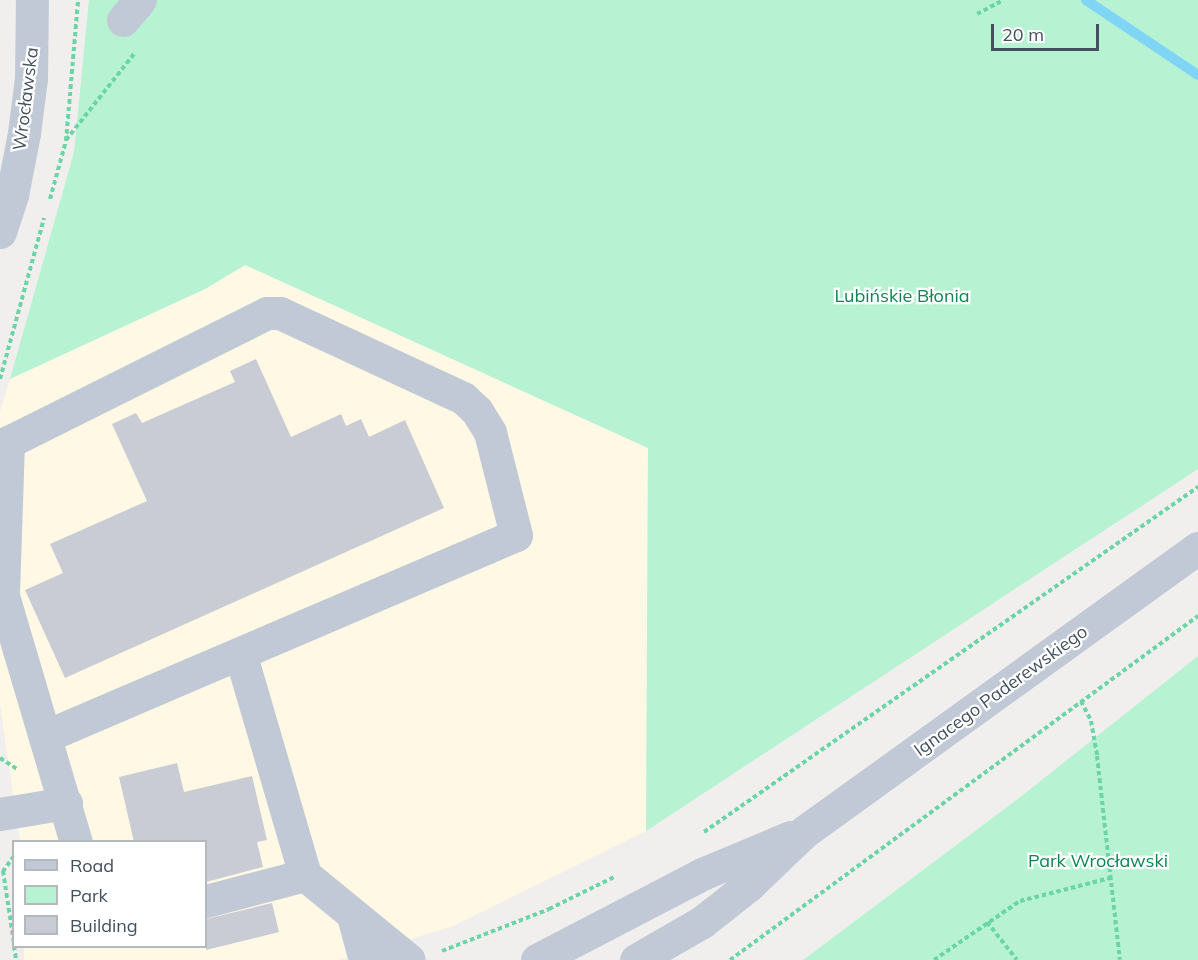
<!DOCTYPE html>
<html>
<head>
<meta charset="utf-8">
<style>
	body { margin:0 }
	#map { position:relative; width:1198px; height:960px; overflow:hidden; background:#f1eeee; font-family:Mulish,sans-serif }
	div>[style] { position:absolute }
	.commercial>* { inset:0; background:#fef8e5 }
	.green>* { inset:0; background:#b7f3d3 }
	.stream>* { height:10px; margin:-5px; padding:0 5px; transform-origin:5px; border-radius:5px; background:#80d5f5 }
	.building>* { inset:0; background:#c9ccd4 }
	.path>* { height:4px; margin-top:-2px; transform-origin:0; background:repeating-linear-gradient(90deg,#6cd5a8 0 4.5px,transparent 0 7.5px) }
	.minor>* { height:33px; margin:-16.5px; padding:0 16.5px; transform-origin:16.5px; border-radius:16.5px; background:#c0c9d5 }
	span { translate:-50% -50%; white-space:nowrap; text-align:center; line-height:1.15; -webkit-text-stroke:4.5px #fff; paint-order:stroke }
	.street-label { font-size:18px; color:#44505d }
	.park-label { font-size:18px; color:#0d8652 }
	.legend { position:absolute; left:12px; top:840px; width:195px; height:108px; box-sizing:border-box; background:#fff; border:2px solid #b4b9be; margin:0; padding:8px 10px; list-style:none; font-size:18px; color:#44505d }
	.legend li { display:flex; align-items:center; gap:12px; height:30px }
	.legend b { width:30px; border:2px solid #b4b9be }
	.scale { position:absolute; left:991px; top:24px; width:108px; height:27px; box-sizing:border-box; border:3px solid #44505d; border-top:0; padding-left:8px; font-size:18px; line-height:21px; white-space:nowrap; color:#44505d; -webkit-text-stroke:4px #fff; paint-order:stroke }
</style>
</head>
<body>
<div id="map">
	<div class="commercial">
		<div style="clip-path:polygon(245px 265px,648px 448px,646px 831px,451px 927px,339px 960px,24px 960px,24px 947px,206px 946px,206px 842px,20px 841px,0 705px,0 412px,10px 379px,207px 288px)"></div>
	</div>
	<div class="green">
		<div style="clip-path:polygon(89px 0,1198px 0,1198px 469px,646px 831px,648px 448px,245px 265px,207px 288px,10px 379px,74px 152px)"></div>
		<div style="clip-path:polygon(1198px 656px,1198px 960px,803px 960px,1019px 798px)"></div>
	</div>
	<div class="stream">
		<div style="left:1086px;top:0;width:135px;rotate:33.8deg"></div>
	</div>
	<div class="building">
		<div style="clip-path:polygon(256px 359px,291px 437px,341px 414px,346px 426px,361px 419px,369px 437px,405px 420px,444px 508px,65px 678px,25px 590px,63px 573px,50px 544px,147px 501px,112px 424px,136px 413px,142px 423px,235px 382px,230px 371px)"></div>
		<div style="clip-path:polygon(177px 763px,184px 792px,252px 776px,267px 840px,257px 842px,263px 867px,206px 882px,206px 842px,134px 842px,119px 777px)"></div>
		<div style="clip-path:polygon(272px 903px,279px 932px,206px 950px,206px 919px)"></div>
	</div>
	<div class="path">
		<div style="left:977px;top:14px;width:30px;rotate:-28deg"></div>
		<div style="left:66px;top:140px;width:110px;rotate:-51.7deg"></div>
		<div style="left:50px;top:199px;width:60px;rotate:-74.6deg"></div>
		<div style="left:66px;top:141px;width:142px;rotate:-85.1deg"></div>
		<div style="left:0;top:379px;width:167px;rotate:-74.7deg"></div>
		<div style="left:1081px;top:701px;width:22px;rotate:63deg"></div>
		<div style="left:1091px;top:721px;width:36px;rotate:80deg"></div>
		<div style="left:1097px;top:756px;width:205px;rotate:83.6deg"></div>
		<div style="left:0;top:758px;width:20px;rotate:33deg"></div>
		<div style="left:704px;top:832px;width:603px;rotate:-34.93deg"></div>
		<div style="left:14px;top:856px;width:19px;rotate:126deg"></div>
		<div style="left:3px;top:871px;width:73px;rotate:81.3deg"></div>
		<div style="left:987px;top:922px;width:48px;rotate:51.7deg"></div>
		<div style="left:14px;top:946px;width:14px;rotate:82deg"></div>
		<div style="left:442px;top:951px;width:115px;rotate:-21.4deg"></div>
		<div style="left:549px;top:909px;width:72px;rotate:-26.2deg"></div>
		<div style="left:730px;top:960px;width:581px;rotate:-36.32deg"></div>
		<div style="left:934px;top:960px;width:104px;rotate:-34.5deg"></div>
		<div style="left:1020px;top:901px;width:93px;rotate:-14.3deg"></div>
	</div>
	<div class="minor">
		<div style="left:123px;top:20px;width:26px;rotate:-50deg"></div>
		<div style="left:0;top:232px;width:39px;rotate:-72deg"></div>
		<div style="left:12px;top:195px;width:63px;rotate:-79deg"></div>
		<div style="left:24px;top:133px;width:55px;rotate:-82.7deg"></div>
		<div style="left:31px;top:78px;width:78px;rotate:-89.3deg"></div>
		<div style="left:241px;top:656px;width:228px;rotate:73.7deg"></div>
		<div style="left:46px;top:736px;width:511px;rotate:-23.15deg"></div>
		<div style="left:516px;top:535px;width:106px;rotate:-104.2deg"></div>
		<div style="left:490px;top:432px;width:25px;rotate:-122deg"></div>
		<div style="left:477px;top:411px;width:19px;rotate:-137deg"></div>
		<div style="left:463px;top:398px;width:202px;rotate:-155.1deg"></div>
		<div style="left:280px;top:313px;width:13px;rotate:180deg"></div>
		<div style="left:267px;top:313px;width:289px;rotate:153.5deg"></div>
		<div style="left:8px;top:442px;width:154px;rotate:91.9deg"></div>
		<div style="left:3px;top:596px;width:257px;rotate:73.5deg"></div>
		<div style="left:0;top:814px;width:67px;rotate:-9.5deg"></div>
		<div style="left:206px;top:901px;width:102px;rotate:-14.7deg"></div>
		<div style="left:305px;top:875px;width:134px;rotate:39.3deg"></div>
		<div style="left:353px;top:916px;width:46px;rotate:74.7deg"></div>
		<div style="left:537px;top:960px;width:186px;rotate:-27.5deg"></div>
		<div style="left:702px;top:874px;width:96px;rotate:-22.6deg"></div>
		<div style="left:636px;top:960px;width:76px;rotate:-29.9deg"></div>
		<div style="left:702px;top:922px;width:60px;rotate:-38.2deg"></div>
		<div style="left:749px;top:885px;width:76px;rotate:-43.9deg"></div>
		<div style="left:804px;top:832px;width:486px;rotate:-35.8deg"></div>
	</div>
	<div class="street-label">
		<span style="left:26px;top:99px;rotate:-83deg">Wrocławska</span>
		<span style="left:1001px;top:691px;rotate:-36deg">Ignacego Paderewskiego</span>
	</div>
	<div class="park-label">
		<span style="left:902px;top:296px">Lubińskie Błonia</span>
		<span style="left:1098px;top:861px">Park Wrocławski</span>
	</div>
	<ul class="legend">
	<li><b style="height:8px;background:#c0c9d5"></b>Road</li>
	<li><b style="height:16px;background:#b7f3d3"></b>Park</li>
	<li><b style="height:16px;background:#c9ccd4"></b>Building</li>
	</ul>
	<div class="scale">20 m</div>
</div>
</body>
</html>
